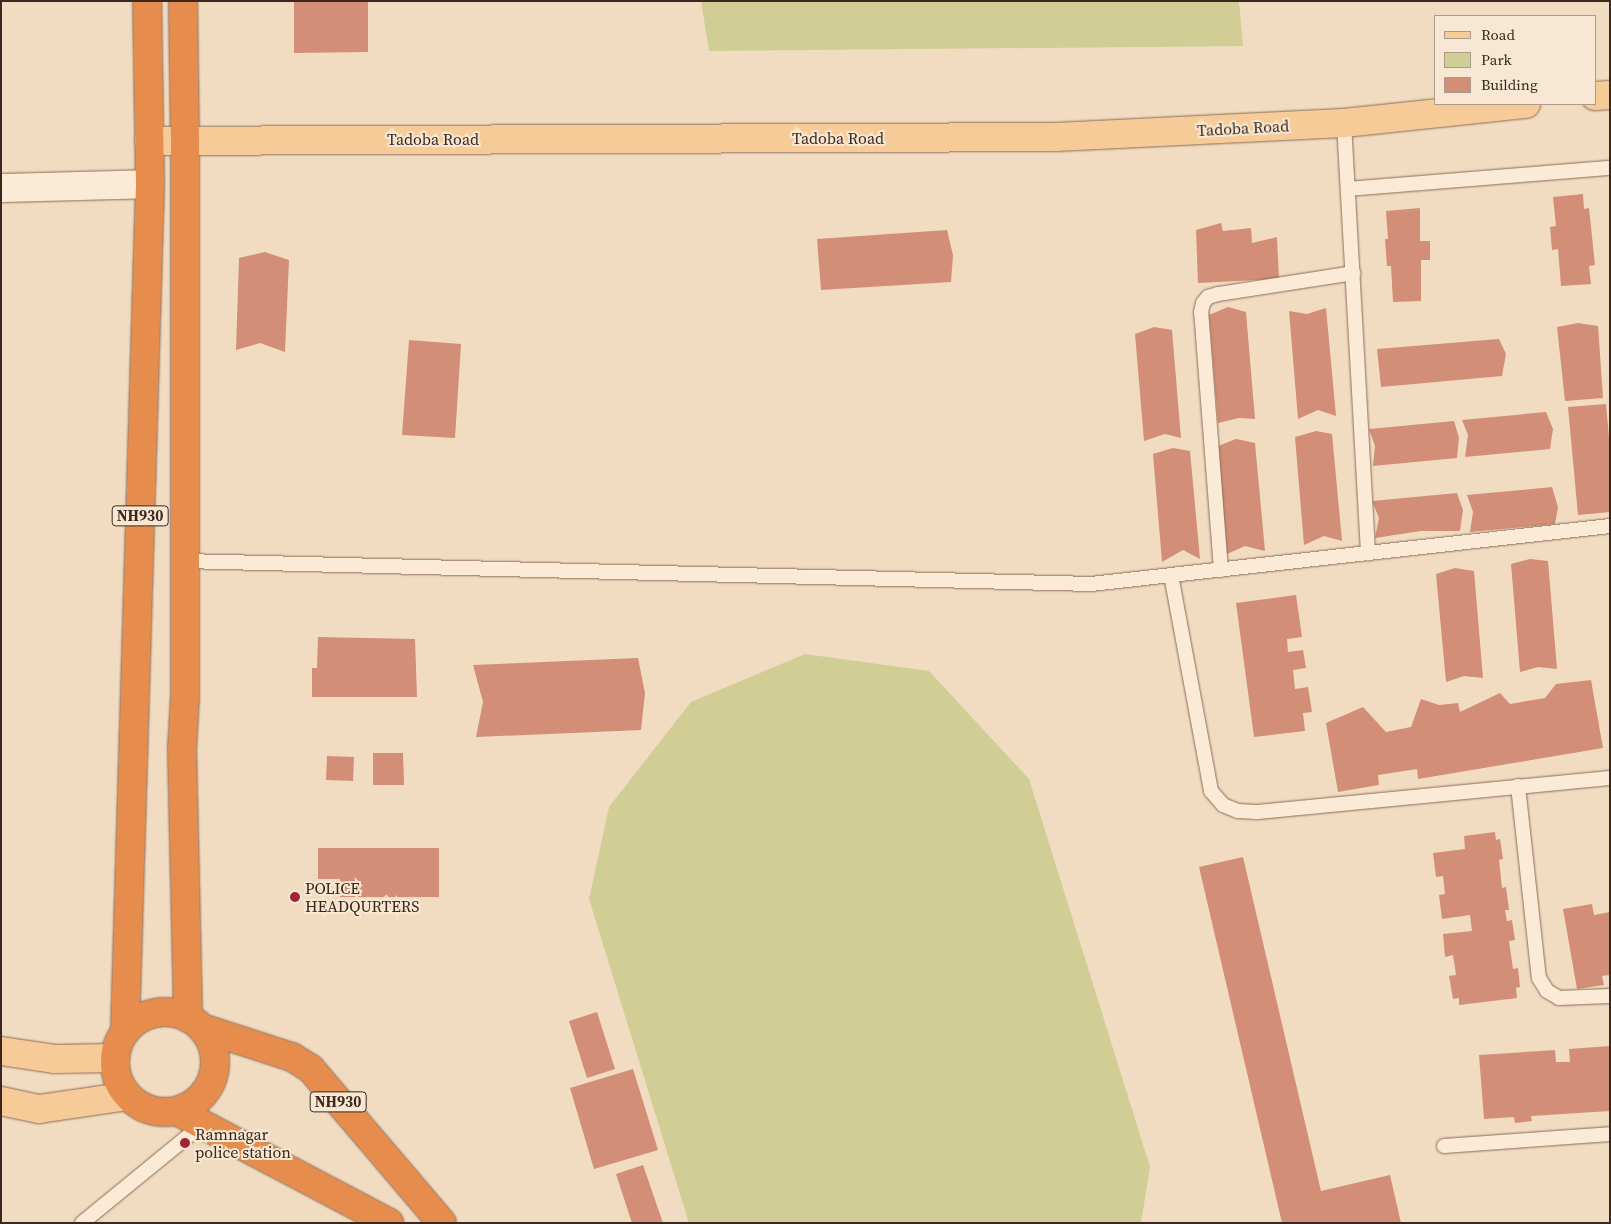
<!DOCTYPE html>
<html>
<head>
<meta charset="utf-8">
<style>
	body { margin:0 }
	#map { position:relative; width:1611px; height:1224px; overflow:hidden; background:#f1dcc2; font-family:"Source Serif 4",serif }
	div>[style] { position:absolute }
	.green>* { inset:0; background:#d0ce95 }
	.building>* { inset:0; background:#d28e76 }
	.roads { filter:drop-shadow(0 0 1px #8c6c58) drop-shadow(0 0 1px #8c6c58) }
	.lane>* { height:14px; margin:-7px; padding:0 7px; transform-origin:7px; border-radius:7px; background:#fbebd6 }
	.street>* { height:28px; margin:-14px; padding:0 14px; transform-origin:14px; border-radius:14px; background:#fbebd6 }
	.primary>* { height:28px; margin:-14px; padding:0 14px; transform-origin:14px; border-radius:14px; background:#f6cb98 }
	.highway>* { height:28px; margin:-14px; padding:0 14px; transform-origin:14px; border-radius:14px; background:#e68d4e }
	.highway>.ring { margin:-14px; padding:0; box-sizing:content-box; background:none; border:28px solid #e68d4e; border-radius:50% }
	.dots>* { width:14px; height:14px; translate:-50% -50%; box-sizing:border-box; border:2px solid #f8e8d3; border-radius:50% }
	span { translate:-50% -50%; white-space:nowrap; text-align:center; line-height:1.15; -webkit-text-stroke:4px #f8e8d3; paint-order:stroke }
	.shield-label span { padding:1px 4px; background:#f8e8d3; border:1px solid; border-radius:4px; -webkit-text-stroke-width:0 }
	.shield-label { font-size:15px; color:#3b271d; font-weight:700 }
	.street-label { font-size:16px; color:#3b271d }
	.poi-label { font-size:16px; color:#3b271d }
	.left { translate:0 -50%; text-align:left }
	.frame { position:absolute; inset:0; border:2px solid #3b271d; pointer-events:none }
	.legend { position:absolute; left:1434px; top:15px; width:162px; height:90px; box-sizing:border-box; background:#f8e8d3; border:1px solid #ac9b8a; margin:0; padding:6px 9px; list-style:none; font-size:15px; color:#3b271d }
	.legend li { display:flex; align-items:center; gap:10px; height:25px }
	.legend b { width:25px; border:1px solid #ac9b8a }
</style>
</head>
<body>
<div id="map">
	<div class="green">
		<div style="clip-path:polygon(701px 1px,1239px 1px,1243px 46px,709px 51px)"></div>
		<div style="clip-path:polygon(805px 654px,929px 671px,1029px 779px,1150px 1167px,1141px 1223px,689px 1223px,589px 899px,609px 807px,691px 702px)"></div>
	</div>
	<div class="building">
		<div style="clip-path:polygon(294px 1px,368px 1px,368px 52px,294px 53px)"></div>
		<div style="clip-path:polygon(1583px 194px,1584px 209px,1589px 208px,1595px 265px,1589px 266px,1591px 284px,1561px 286px,1558px 249px,1552px 250px,1550px 227px,1556px 226px,1553px 197px)"></div>
		<div style="clip-path:polygon(1420px 208px,1420px 241px,1430px 241px,1430px 260px,1421px 260px,1421px 301px,1393px 302px,1391px 266px,1387px 266px,1385px 239px,1388px 239px,1386px 211px)"></div>
		<div style="clip-path:polygon(1221px 223px,1223px 231px,1251px 228px,1252px 243px,1277px 237px,1279px 279px,1198px 283px,1196px 230px)"></div>
		<div style="clip-path:polygon(947px 230px,953px 255px,951px 282px,821px 290px,817px 239px)"></div>
		<div style="clip-path:polygon(265px 252px,289px 260px,285px 352px,260px 343px,236px 350px,239px 258px)"></div>
		<div style="clip-path:polygon(1228px 307px,1246px 312px,1255px 419px,1239px 418px,1218px 423px,1209px 315px)"></div>
		<div style="clip-path:polygon(1326px 308px,1336px 416px,1318px 410px,1298px 419px,1289px 311px,1307px 314px)"></div>
		<div style="clip-path:polygon(1578px 323px,1598px 326px,1603px 398px,1565px 401px,1557px 327px)"></div>
		<div style="clip-path:polygon(1154px 327px,1172px 330px,1181px 438px,1165px 434px,1144px 441px,1135px 334px)"></div>
		<div style="clip-path:polygon(1499px 339px,1506px 354px,1502px 376px,1381px 387px,1377px 349px)"></div>
		<div style="clip-path:polygon(409px 340px,461px 344px,455px 438px,402px 435px)"></div>
		<div style="clip-path:polygon(1606px 404px,1610px 449px,1610px 512px,1578px 515px,1568px 407px)"></div>
		<div style="clip-path:polygon(1546px 412px,1553px 429px,1550px 449px,1465px 457px,1468px 435px,1462px 420px)"></div>
		<div style="clip-path:polygon(1454px 421px,1459px 438px,1457px 458px,1373px 466px,1375px 446px,1369px 429px)"></div>
		<div style="clip-path:polygon(1316px 431px,1332px 434px,1342px 541px,1324px 536px,1304px 545px,1295px 437px)"></div>
		<div style="clip-path:polygon(1236px 439px,1255px 443px,1265px 551px,1245px 546px,1227px 554px,1218px 446px)"></div>
		<div style="clip-path:polygon(1173px 448px,1190px 451px,1200px 559px,1183px 550px,1162px 562px,1153px 454px)"></div>
		<div style="clip-path:polygon(1552px 487px,1558px 507px,1555px 524px,1470px 532px,1473px 512px,1467px 495px)"></div>
		<div style="clip-path:polygon(1457px 493px,1463px 510px,1460px 531px,1421px 531px,1375px 538px,1379px 518px,1372px 501px)"></div>
		<div style="clip-path:polygon(1530px 559px,1548px 561px,1557px 669px,1538px 667px,1520px 672px,1511px 564px)"></div>
		<div style="clip-path:polygon(1455px 568px,1474px 571px,1483px 678px,1464px 676px,1446px 682px,1436px 574px)"></div>
		<div style="clip-path:polygon(1296px 595px,1302px 637px,1287px 639px,1288px 652px,1303px 650px,1306px 668px,1293px 670px,1295px 689px,1308px 687px,1312px 712px,1303px 713px,1305px 731px,1254px 737px,1236px 603px)"></div>
		<div style="clip-path:polygon(318px 637px,415px 639px,417px 697px,312px 697px,312px 668px,317px 668px)"></div>
		<div style="clip-path:polygon(638px 658px,645px 693px,641px 730px,476px 737px,483px 702px,473px 665px)"></div>
		<div style="clip-path:polygon(1591px 680px,1603px 748px,1418px 779px,1417px 769px,1378px 775px,1379px 785px,1338px 792px,1326px 723px,1363px 707px,1386px 732px,1411px 727px,1421px 699px,1439px 705px,1458px 703px,1460px 712px,1500px 693px,1510px 704px,1545px 698px,1556px 684px)"></div>
		<div style="clip-path:polygon(373px 753px,403px 753px,404px 785px,373px 785px)"></div>
		<div style="clip-path:polygon(327px 756px,354px 757px,353px 781px,326px 780px)"></div>
		<div style="clip-path:polygon(1495px 832px,1496px 840px,1500px 839px,1503px 859px,1499px 860px,1502px 888px,1506px 887px,1509px 910px,1505px 910px,1507px 921px,1512px 920px,1515px 940px,1509px 941px,1513px 969px,1518px 968px,1520px 987px,1516px 988px,1517px 998px,1459px 1005px,1459px 998px,1453px 999px,1449px 976px,1456px 975px,1453px 955px,1445px 957px,1443px 934px,1472px 931px,1470px 915px,1442px 919px,1439px 895px,1445px 894px,1443px 876px,1436px 877px,1433px 853px,1465px 849px,1464px 836px)"></div>
		<div style="clip-path:polygon(318px 848px,439px 848px,439px 897px,340px 897px,340px 879px,318px 879px)"></div>
		<div style="clip-path:polygon(1243px 857px,1321px 1191px,1390px 1175px,1401px 1223px,1282px 1223px,1199px 867px)"></div>
		<div style="clip-path:polygon(1592px 904px,1594px 915px,1610px 912px,1610px 975px,1602px 976px,1604px 985px,1577px 989px,1563px 909px)"></div>
		<div style="clip-path:polygon(597px 1012px,615px 1069px,587px 1078px,569px 1021px)"></div>
		<div style="clip-path:polygon(1610px 1046px,1610px 1111px,1531px 1116px,1532px 1121px,1515px 1123px,1514px 1117px,1484px 1119px,1479px 1055px,1555px 1050px,1556px 1062px,1570px 1062px,1569px 1049px)"></div>
		<div style="clip-path:polygon(633px 1069px,658px 1150px,594px 1169px,570px 1088px)"></div>
		<div style="clip-path:polygon(643px 1165px,663px 1223px,632px 1223px,616px 1174px)"></div>
	</div>
	<div class="roads">
		<div class="lane">
			<div style="left:1344px;top:123px;width:431px;rotate:86.8deg"></div>
			<div style="left:1348px;top:189px;width:263px;rotate:-4.6deg"></div>
			<div style="left:184px;top:561px;width:907px;rotate:1.45deg"></div>
			<div style="left:1091px;top:584px;width:522px;rotate:-6.38deg"></div>
			<div style="left:1221px;top:570px;width:259px;rotate:-94.4deg"></div>
			<div style="left:1201px;top:312px;width:9px;rotate:-77deg"></div>
			<div style="left:1203px;top:303px;width:8px;rotate:-50deg"></div>
			<div style="left:1208px;top:297px;width:10px;rotate:-17deg"></div>
			<div style="left:1218px;top:294px;width:137px;rotate:-8.8deg"></div>
			<div style="left:1171px;top:575px;width:220px;rotate:79.5deg"></div>
			<div style="left:1211px;top:791px;width:18px;rotate:49deg"></div>
			<div style="left:1223px;top:805px;width:16px;rotate:22deg"></div>
			<div style="left:1238px;top:811px;width:19px;rotate:3deg"></div>
			<div style="left:1257px;top:812px;width:355px;rotate:-5.5deg"></div>
			<div style="left:1518px;top:786px;width:193px;rotate:83.8deg"></div>
			<div style="left:1539px;top:978px;width:15px;rotate:58deg"></div>
			<div style="left:1547px;top:991px;width:14px;rotate:30deg"></div>
			<div style="left:1559px;top:998px;width:51px;rotate:-2.2deg"></div>
			<div style="left:1444px;top:1146px;width:166px;rotate:-4.1deg"></div>
			<div style="left:82px;top:1223px;width:156px;rotate:-39.3deg"></div>
		</div>
		<div class="street">
			<div style="left:1px;top:188px;width:149px;rotate:-1.5deg"></div>
		</div>
		<div class="primary">
			<div style="left:1595px;top:96px;width:15px;rotate:-4deg"></div>
			<div style="left:149px;top:141px;width:907px;rotate:-0.25deg"></div>
			<div style="left:1056px;top:137px;width:288px;rotate:-2.8deg"></div>
			<div style="left:1344px;top:123px;width:183px;rotate:-6deg"></div>
			<div style="left:1px;top:1051px;width:55px;rotate:8.4deg"></div>
			<div style="left:55px;top:1059px;width:60px;rotate:-1deg"></div>
			<div style="left:1px;top:1101px;width:39px;rotate:12deg"></div>
			<div style="left:39px;top:1109px;width:90px;rotate:-8.3deg"></div>
		</div>
		<div class="highway">
			<div style="left:183px;top:1px;width:139px;rotate:89.2deg"></div>
			<div style="left:185px;top:140px;width:557px;rotate:90deg"></div>
			<div style="left:185px;top:697px;width:52px;rotate:93.3deg"></div>
			<div style="left:182px;top:749px;width:269px;rotate:88.7deg"></div>
			<div class="ring" style="left:115px;top:1012px;width:72px;height:72px"></div>
			<div style="left:202px;top:1028px;width:95px;rotate:17.9deg"></div>
			<div style="left:292px;top:1057px;width:22px;rotate:32deg"></div>
			<div style="left:311px;top:1069px;width:202px;rotate:49.6deg"></div>
			<div style="left:125px;top:1031px;width:847px;rotate:-88.31deg"></div>
			<div style="left:150px;top:184px;width:183px;rotate:-90.9deg"></div>
			<div style="left:177px;top:1111px;width:240px;rotate:27.8deg"></div>
		</div>
	</div>
	<div class="dots">
		<div style="left:295px;top:897px;background:#a02437"></div>
		<div style="left:185px;top:1143px;background:#a02437"></div>
	</div>
	<div class="shield-label">
		<span style="left:140px;top:516px">NH930</span>
		<span style="left:338px;top:1102px">NH930</span>
	</div>
	<div class="street-label">
		<span style="left:1243px;top:128px;rotate:-3deg">Tadoba Road</span>
		<span style="left:838px;top:138px">Tadoba Road</span>
		<span style="left:433px;top:139px">Tadoba Road</span>
	</div>
	<div class="poi-label">
		<span class="left" style="left:305px;top:897px">POLICE<br>HEADQURTERS</span>
		<span class="left" style="left:195px;top:1143px">Ramnagar<br>police station</span>
	</div>
	<div class="frame"></div>
	<ul class="legend">
	<li><b style="height:6px;background:#f6cb98"></b>Road</li>
	<li><b style="height:14px;background:#d0ce95"></b>Park</li>
	<li><b style="height:14px;background:#d28e76"></b>Building</li>
	</ul>
</div>
</body>
</html>
